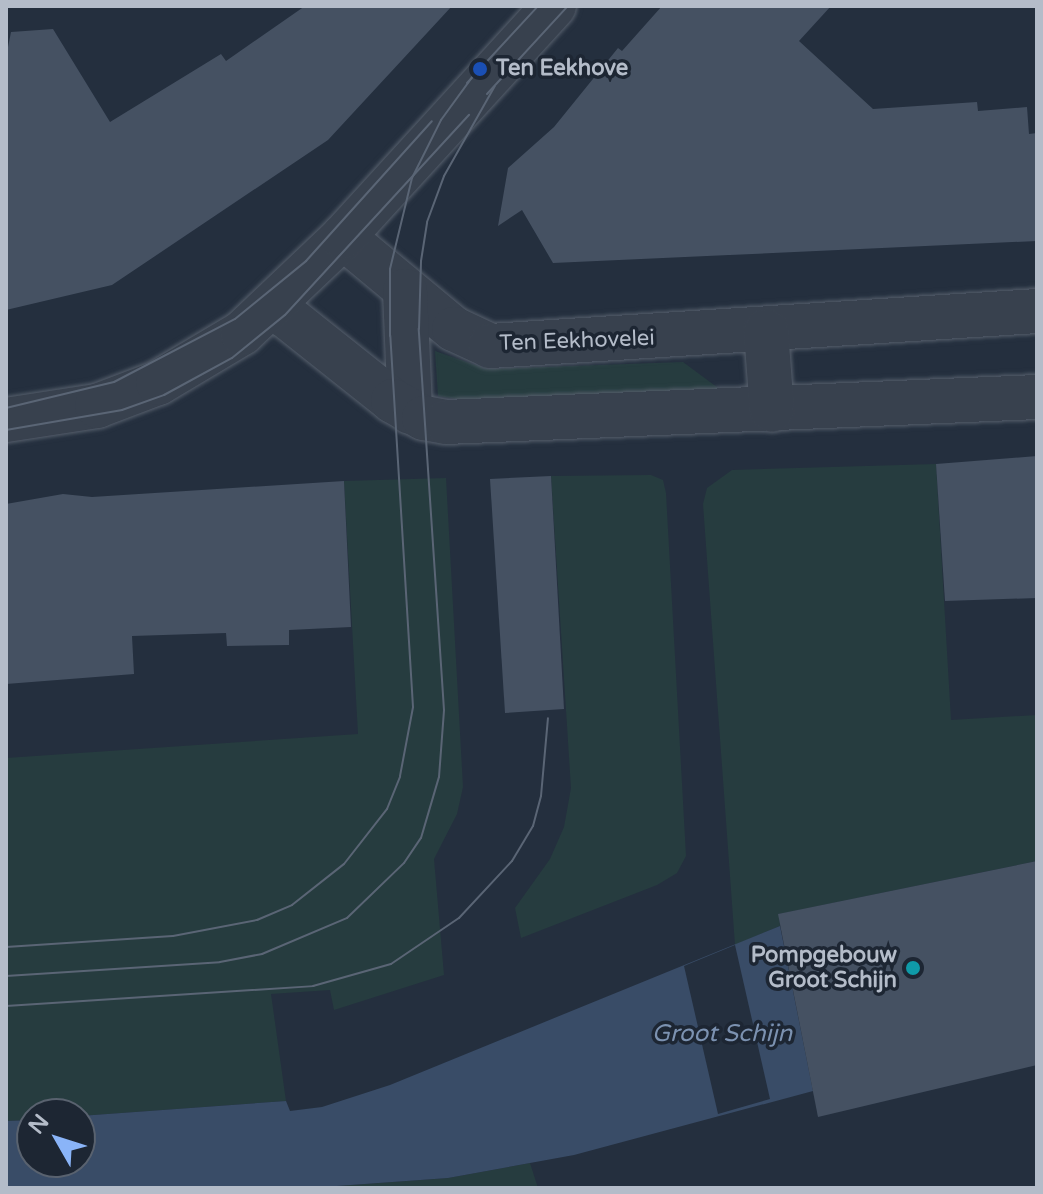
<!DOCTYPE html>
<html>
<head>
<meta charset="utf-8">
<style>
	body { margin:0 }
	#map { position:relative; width:1043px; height:1194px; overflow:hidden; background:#242f3e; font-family:"Varela Round",sans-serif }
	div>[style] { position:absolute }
	.green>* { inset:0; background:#263c3f }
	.water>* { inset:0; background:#394c67 }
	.pier>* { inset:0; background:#242f3e }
	.building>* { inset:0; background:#455162 }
	.roads { filter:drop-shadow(0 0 2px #565f6c) drop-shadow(0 0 2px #565f6c) }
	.minor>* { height:44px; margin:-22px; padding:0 22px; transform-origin:22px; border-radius:22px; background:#38414e }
	.tertiary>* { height:44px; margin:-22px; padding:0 22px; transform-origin:22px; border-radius:22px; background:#38414e }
	.tram>* { height:2px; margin:-1px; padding:0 1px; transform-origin:1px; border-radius:1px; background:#5a6575 }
	.dots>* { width:22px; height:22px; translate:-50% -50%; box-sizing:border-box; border:4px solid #1d2633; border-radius:50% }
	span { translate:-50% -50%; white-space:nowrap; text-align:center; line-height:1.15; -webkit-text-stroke:7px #1d2633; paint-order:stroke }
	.poi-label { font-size:22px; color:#b4bcc9; font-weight:700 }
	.left { translate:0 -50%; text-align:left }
	.right { translate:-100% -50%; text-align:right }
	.street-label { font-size:22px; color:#b4bcc9 }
	.water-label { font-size:24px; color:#7c92b1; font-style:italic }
	.frame { position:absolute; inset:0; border:8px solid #b4bcc9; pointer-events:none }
	.north { position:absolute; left:16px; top:1098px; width:80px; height:80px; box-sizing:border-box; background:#1d2633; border:2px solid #59626f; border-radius:50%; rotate:309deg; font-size:22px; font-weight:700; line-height:32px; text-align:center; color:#b4bcc9 }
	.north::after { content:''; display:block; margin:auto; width:28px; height:36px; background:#8ab4f8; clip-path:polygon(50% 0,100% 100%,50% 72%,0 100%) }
</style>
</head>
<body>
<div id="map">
	<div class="green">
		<div style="clip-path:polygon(435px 351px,487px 369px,683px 362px,729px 396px,470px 401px,438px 396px)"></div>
		<div style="clip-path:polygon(936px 464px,951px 720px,1037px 715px,1037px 861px,779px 914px,780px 926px,735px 945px,703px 504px,707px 488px,732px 470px)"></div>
		<div style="clip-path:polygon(651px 475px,663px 480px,666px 493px,686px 856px,677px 873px,657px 885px,521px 938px,515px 908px,550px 859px,564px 827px,571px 788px,551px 476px)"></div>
		<div style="clip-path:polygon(446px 478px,463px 787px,457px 814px,434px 859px,444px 975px,334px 1010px,330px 990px,271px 994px,286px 1101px,80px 1116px,32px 1114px,32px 1120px,6px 1121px,6px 758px,358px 734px,344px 481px)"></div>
		<div style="clip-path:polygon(530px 1163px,538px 1188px,309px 1188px,448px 1178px)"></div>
	</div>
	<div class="water">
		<div style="clip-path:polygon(780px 926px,813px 1091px,574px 1155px,448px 1178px,309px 1188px,6px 1188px,6px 1121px,32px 1120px,32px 1162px,80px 1162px,80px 1116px,286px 1101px,290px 1111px,322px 1107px,390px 1085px)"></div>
	</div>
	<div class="pier">
		<div style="clip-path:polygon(735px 945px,770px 1099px,718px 1114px,684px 966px)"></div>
	</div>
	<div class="building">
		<div style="clip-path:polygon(305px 6px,452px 6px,328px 140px,112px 285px,6px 310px,6px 57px,11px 32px,53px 29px,110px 122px,221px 54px,226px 61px)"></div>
		<div style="clip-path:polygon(662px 6px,831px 6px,799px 41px,873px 109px,977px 102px,978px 111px,1027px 107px,1029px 134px,1037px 133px,1037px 241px,553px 263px,522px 210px,498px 226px,508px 168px,554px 127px,618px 48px,622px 51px)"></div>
		<div style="clip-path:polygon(1037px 456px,1037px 598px,945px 601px,936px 464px)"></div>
		<div style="clip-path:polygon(551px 476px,564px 709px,505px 713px,490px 479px)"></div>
		<div style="clip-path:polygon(344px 481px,351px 627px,289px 630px,289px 645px,227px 646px,226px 633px,132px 636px,134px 674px,6px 684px,6px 504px,63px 494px,92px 497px)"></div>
		<div style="clip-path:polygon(1037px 861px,1037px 1065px,818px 1117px,778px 914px)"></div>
	</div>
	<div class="roads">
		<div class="minor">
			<div style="left:343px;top:237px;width:144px;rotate:39.7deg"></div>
			<div style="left:454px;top:329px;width:40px;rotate:25deg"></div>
			<div style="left:490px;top:346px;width:548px;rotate:-3.66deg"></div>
			<div style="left:405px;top:291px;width:121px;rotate:87.6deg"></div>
			<div style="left:271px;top:310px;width:15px;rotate:20deg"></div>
			<div style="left:285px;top:315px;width:138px;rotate:38.5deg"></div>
			<div style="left:393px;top:401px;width:35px;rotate:29deg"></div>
			<div style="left:424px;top:418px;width:22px;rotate:10deg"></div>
			<div style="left:446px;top:422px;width:592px;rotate:-2.42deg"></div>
			<div style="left:766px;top:331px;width:79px;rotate:85.7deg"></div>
		</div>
		<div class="tertiary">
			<div style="left:6px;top:420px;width:92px;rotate:-8.7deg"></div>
			<div style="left:97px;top:406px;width:65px;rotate:-20.7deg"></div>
			<div style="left:158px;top:383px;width:98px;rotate:-30.8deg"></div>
			<div style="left:242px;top:333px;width:139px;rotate:-43.5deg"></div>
			<div style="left:343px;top:237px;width:313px;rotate:-47.6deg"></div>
		</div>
	</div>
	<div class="tram">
		<div style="left:467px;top:83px;width:105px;rotate:-47.3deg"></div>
		<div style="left:487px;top:94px;width:120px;rotate:-47.4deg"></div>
		<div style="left:6px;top:408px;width:111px;rotate:-13.5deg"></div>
		<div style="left:114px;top:382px;width:136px;rotate:-27.5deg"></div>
		<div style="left:235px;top:319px;width:92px;rotate:-39.2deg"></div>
		<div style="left:306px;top:261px;width:188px;rotate:-48deg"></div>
		<div style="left:6px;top:430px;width:118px;rotate:-9.8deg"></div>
		<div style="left:122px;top:410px;width:45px;rotate:-19.7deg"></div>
		<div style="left:164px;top:395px;width:77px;rotate:-28.6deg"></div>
		<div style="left:232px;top:358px;width:68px;rotate:-39.1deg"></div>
		<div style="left:285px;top:315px;width:272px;rotate:-47.4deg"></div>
		<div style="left:6px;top:947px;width:167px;rotate:-3.8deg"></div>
		<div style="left:173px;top:936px;width:86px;rotate:-10.8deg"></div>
		<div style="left:257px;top:920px;width:38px;rotate:-23deg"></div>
		<div style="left:292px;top:905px;width:66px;rotate:-38.3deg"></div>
		<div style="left:344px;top:864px;width:70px;rotate:-52deg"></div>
		<div style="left:387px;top:809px;width:35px;rotate:-68deg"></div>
		<div style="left:400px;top:776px;width:70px;rotate:-79.3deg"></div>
		<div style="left:413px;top:707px;width:372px;rotate:-93.5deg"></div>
		<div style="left:390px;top:336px;width:67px;rotate:-90deg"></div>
		<div style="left:390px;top:269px;width:94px;rotate:-76.4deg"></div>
		<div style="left:412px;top:178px;width:65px;rotate:-63.4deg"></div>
		<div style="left:441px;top:120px;width:54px;rotate:-54deg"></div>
		<div style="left:6px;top:976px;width:214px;rotate:-3.7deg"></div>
		<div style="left:220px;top:962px;width:43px;rotate:-10.8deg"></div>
		<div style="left:262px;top:954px;width:92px;rotate:-23deg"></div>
		<div style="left:347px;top:918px;width:79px;rotate:-44deg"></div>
		<div style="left:404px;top:863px;width:30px;rotate:-56deg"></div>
		<div style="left:421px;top:838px;width:64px;rotate:-73.6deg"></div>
		<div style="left:439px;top:777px;width:67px;rotate:-85.7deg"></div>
		<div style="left:444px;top:710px;width:382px;rotate:-93.8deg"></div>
		<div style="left:419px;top:329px;width:68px;rotate:-88.3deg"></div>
		<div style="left:421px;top:261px;width:39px;rotate:-81deg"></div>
		<div style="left:427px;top:222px;width:49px;rotate:-69.7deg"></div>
		<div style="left:444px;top:176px;width:103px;rotate:-60.5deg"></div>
		<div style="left:6px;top:1006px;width:308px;rotate:-3.7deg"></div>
		<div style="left:313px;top:986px;width:81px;rotate:-15.8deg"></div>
		<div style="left:391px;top:964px;width:82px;rotate:-34.1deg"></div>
		<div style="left:459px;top:918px;width:78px;rotate:-47.1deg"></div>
		<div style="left:512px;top:861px;width:41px;rotate:-59deg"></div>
		<div style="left:533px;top:826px;width:31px;rotate:-75deg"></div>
		<div style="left:541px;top:796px;width:78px;rotate:-84.9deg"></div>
	</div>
	<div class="dots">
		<div style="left:480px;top:69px;background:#1a4fb4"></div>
		<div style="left:913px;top:968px;background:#0f9aa8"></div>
	</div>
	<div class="poi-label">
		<span class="left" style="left:496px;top:69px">Ten Eekhove</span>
		<span class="right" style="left:897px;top:968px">Pompgebouw<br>Groot Schijn</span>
	</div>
	<div class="street-label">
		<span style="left:577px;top:341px;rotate:-2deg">Ten Eekhovelei</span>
	</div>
	<div class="water-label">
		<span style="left:722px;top:1034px">Groot Schijn</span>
	</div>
	<div class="frame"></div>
	<div class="north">N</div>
</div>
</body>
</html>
